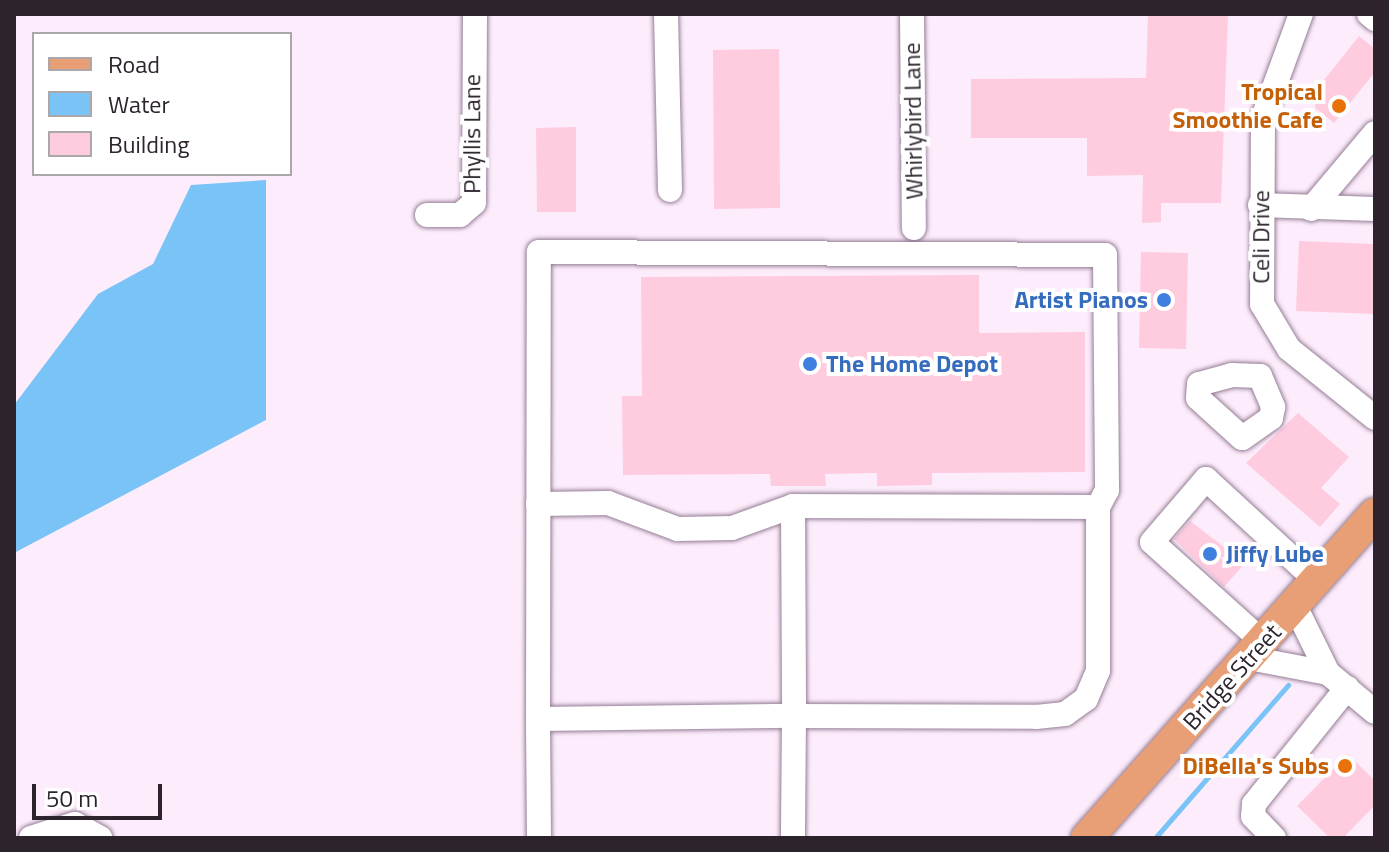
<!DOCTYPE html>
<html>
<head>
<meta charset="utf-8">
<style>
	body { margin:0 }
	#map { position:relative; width:1389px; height:852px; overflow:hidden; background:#fdedfc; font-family:"Titillium Web",sans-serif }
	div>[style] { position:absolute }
	.water>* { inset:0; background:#79c3f7 }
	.stream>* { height:5px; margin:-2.5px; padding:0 2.5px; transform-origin:2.5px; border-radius:2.5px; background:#79c3f7 }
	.building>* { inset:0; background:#fecbdf }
	.roads { filter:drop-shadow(0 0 2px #957e95) drop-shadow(0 0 2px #957e95) }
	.minor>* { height:24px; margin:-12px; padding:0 12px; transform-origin:12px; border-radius:12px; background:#fff }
	.major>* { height:32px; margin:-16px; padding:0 16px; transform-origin:16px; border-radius:16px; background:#e99f76 }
	.dots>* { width:22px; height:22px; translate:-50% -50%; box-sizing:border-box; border:4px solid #fff; border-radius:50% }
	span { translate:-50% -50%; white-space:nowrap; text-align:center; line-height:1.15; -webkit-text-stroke:8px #fff; paint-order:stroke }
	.food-label { font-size:24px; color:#c56008; font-weight:700 }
	.right { translate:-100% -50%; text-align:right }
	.street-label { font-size:24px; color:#2c232c }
	.shop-label { font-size:24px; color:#366cbe; font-weight:700 }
	.left { translate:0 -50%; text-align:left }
	.frame { position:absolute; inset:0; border:16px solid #2c232c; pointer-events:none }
	.legend { position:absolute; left:32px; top:32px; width:260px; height:144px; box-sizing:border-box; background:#fff; border:2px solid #aba7ab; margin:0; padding:10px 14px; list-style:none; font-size:24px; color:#2c232c }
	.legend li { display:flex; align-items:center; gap:16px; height:40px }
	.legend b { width:40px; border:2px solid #aba7ab }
	.scale { position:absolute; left:32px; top:784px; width:130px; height:36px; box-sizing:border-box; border:4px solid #2c232c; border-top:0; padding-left:10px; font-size:24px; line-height:28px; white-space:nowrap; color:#2c232c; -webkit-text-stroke:6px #fff; paint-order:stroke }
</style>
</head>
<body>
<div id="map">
	<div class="water">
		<div style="clip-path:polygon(266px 180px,266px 420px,14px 553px,14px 405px,98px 294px,153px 264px,191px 185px)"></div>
	</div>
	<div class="stream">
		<div style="left:1155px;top:838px;width:203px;rotate:-49deg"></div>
	</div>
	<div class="building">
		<div style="clip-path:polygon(1148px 14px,1228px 14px,1221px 203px,1161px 203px,1161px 222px,1142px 223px,1143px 175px,1087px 176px,1087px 138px,971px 138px,971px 79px,1146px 78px)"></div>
		<div style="clip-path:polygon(1359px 36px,1375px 49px,1375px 72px,1334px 123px,1315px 108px,1316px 90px)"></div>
		<div style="clip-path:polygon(779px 49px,780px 208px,714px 209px,713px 50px)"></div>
		<div style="clip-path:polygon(576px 127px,576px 212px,537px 212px,536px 128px)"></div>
		<div style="clip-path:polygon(1299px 241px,1375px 244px,1375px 314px,1296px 311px)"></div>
		<div style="clip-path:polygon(1141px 252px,1188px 253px,1186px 349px,1139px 348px)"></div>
		<div style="clip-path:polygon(979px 275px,979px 333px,1085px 332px,1085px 472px,932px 473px,932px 485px,877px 486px,877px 473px,825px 474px,826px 486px,771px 486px,770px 474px,623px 475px,622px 396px,642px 396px,641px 277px)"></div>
		<div style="clip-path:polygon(1298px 413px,1349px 457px,1321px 488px,1340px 504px,1320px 527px,1246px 463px)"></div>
		<div style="clip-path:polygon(1190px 521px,1245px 563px,1224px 587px,1174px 539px)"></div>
		<div style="clip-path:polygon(1348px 754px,1375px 781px,1375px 805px,1343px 838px,1330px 838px,1297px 806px)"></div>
	</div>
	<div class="roads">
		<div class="minor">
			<div style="left:666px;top:14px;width:176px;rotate:88.7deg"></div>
			<div style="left:912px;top:14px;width:214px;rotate:89.5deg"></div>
			<div style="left:1301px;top:14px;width:111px;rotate:110.1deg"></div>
			<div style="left:1263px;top:118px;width:186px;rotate:90.3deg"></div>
			<div style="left:1262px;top:304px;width:52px;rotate:59deg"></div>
			<div style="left:1289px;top:349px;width:110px;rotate:38.7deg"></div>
			<div style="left:1369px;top:14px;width:8px;rotate:40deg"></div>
			<div style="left:1260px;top:205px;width:115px;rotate:2deg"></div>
			<div style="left:1311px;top:209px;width:99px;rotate:-49.9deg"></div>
			<div style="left:427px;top:215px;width:33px"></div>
			<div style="left:460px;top:215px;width:18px;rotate:-41deg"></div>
			<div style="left:474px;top:203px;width:189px;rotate:-89.7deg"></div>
			<div style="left:1232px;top:375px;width:28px;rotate:2deg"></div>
			<div style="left:1260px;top:376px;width:34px;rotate:67deg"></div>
			<div style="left:1273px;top:407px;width:11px;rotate:100deg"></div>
			<div style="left:1271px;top:418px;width:35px;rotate:145deg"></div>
			<div style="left:1242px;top:438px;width:59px;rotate:-137.7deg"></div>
			<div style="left:1198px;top:398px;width:14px;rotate:-86deg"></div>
			<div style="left:1199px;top:384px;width:34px;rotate:-15deg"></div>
			<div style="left:538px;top:504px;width:70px;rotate:-0.8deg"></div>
			<div style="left:608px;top:503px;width:75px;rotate:20.4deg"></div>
			<div style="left:678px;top:529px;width:54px;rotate:-1.1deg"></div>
			<div style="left:732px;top:528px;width:65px;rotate:-19.8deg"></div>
			<div style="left:1295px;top:606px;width:75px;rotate:63.8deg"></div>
			<div style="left:1328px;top:673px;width:61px;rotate:39.7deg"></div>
			<div style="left:1263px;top:642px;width:149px;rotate:-138deg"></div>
			<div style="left:1152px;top:542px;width:83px;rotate:-49.4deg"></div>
			<div style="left:1206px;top:479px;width:151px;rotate:42.6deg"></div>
			<div style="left:1249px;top:658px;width:80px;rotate:10.8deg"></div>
			<div style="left:538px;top:719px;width:467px;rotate:-89.9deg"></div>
			<div style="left:539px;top:252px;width:566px;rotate:0.3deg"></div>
			<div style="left:1105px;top:255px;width:235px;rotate:89.5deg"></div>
			<div style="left:1107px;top:490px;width:19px;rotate:118deg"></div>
			<div style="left:31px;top:838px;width:46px;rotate:-17.7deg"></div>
			<div style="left:75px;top:824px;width:29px;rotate:29deg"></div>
			<div style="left:539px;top:838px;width:119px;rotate:-90.5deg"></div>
			<div style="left:538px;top:719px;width:256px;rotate:-0.7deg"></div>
			<div style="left:794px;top:716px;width:242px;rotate:0.2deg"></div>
			<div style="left:1036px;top:717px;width:29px;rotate:-6deg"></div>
			<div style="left:1065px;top:714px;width:26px;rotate:-36deg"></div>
			<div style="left:1086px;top:699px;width:30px;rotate:-67deg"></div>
			<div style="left:1098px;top:671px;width:164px;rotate:-90deg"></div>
			<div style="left:1098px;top:507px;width:305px;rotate:-179.8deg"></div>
			<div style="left:793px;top:506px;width:210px;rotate:89.7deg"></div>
			<div style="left:794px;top:716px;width:122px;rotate:90.5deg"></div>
			<div style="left:1274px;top:838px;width:30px;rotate:-134deg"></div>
			<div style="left:1253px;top:816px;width:12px;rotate:-85deg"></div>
			<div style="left:1254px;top:804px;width:149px;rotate:-51.3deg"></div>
		</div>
		<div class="major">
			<div style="left:1087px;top:838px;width:433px;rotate:-48.4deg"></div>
		</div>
	</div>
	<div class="dots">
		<div style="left:1339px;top:106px;background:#e8710a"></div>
		<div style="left:1164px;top:300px;background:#3f7fe0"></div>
		<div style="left:810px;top:364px;background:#3f7fe0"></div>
		<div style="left:1210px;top:554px;background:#3f7fe0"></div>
		<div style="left:1345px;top:766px;background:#e8710a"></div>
	</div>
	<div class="food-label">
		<span class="right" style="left:1323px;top:106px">Tropical<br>Smoothie Cafe</span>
		<span class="right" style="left:1329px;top:766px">DiBella's Subs</span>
	</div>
	<div class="street-label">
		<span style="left:913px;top:121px;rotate:-91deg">Whirlybird Lane</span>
		<span style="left:472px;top:134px;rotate:-90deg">Phyllis Lane</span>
		<span style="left:1261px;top:237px;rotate:-90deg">Celi Drive</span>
		<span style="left:1232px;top:677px;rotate:-48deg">Bridge Street</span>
	</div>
	<div class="shop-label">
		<span class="right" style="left:1148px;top:300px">Artist Pianos</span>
		<span class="left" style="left:826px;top:364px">The Home Depot</span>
		<span class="left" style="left:1226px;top:554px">Jiffy Lube</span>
	</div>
	<div class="frame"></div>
	<ul class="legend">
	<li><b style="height:10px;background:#e99f76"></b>Road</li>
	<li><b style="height:22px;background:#79c3f7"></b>Water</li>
	<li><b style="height:22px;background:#fecbdf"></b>Building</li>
	</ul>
	<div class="scale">50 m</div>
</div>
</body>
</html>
